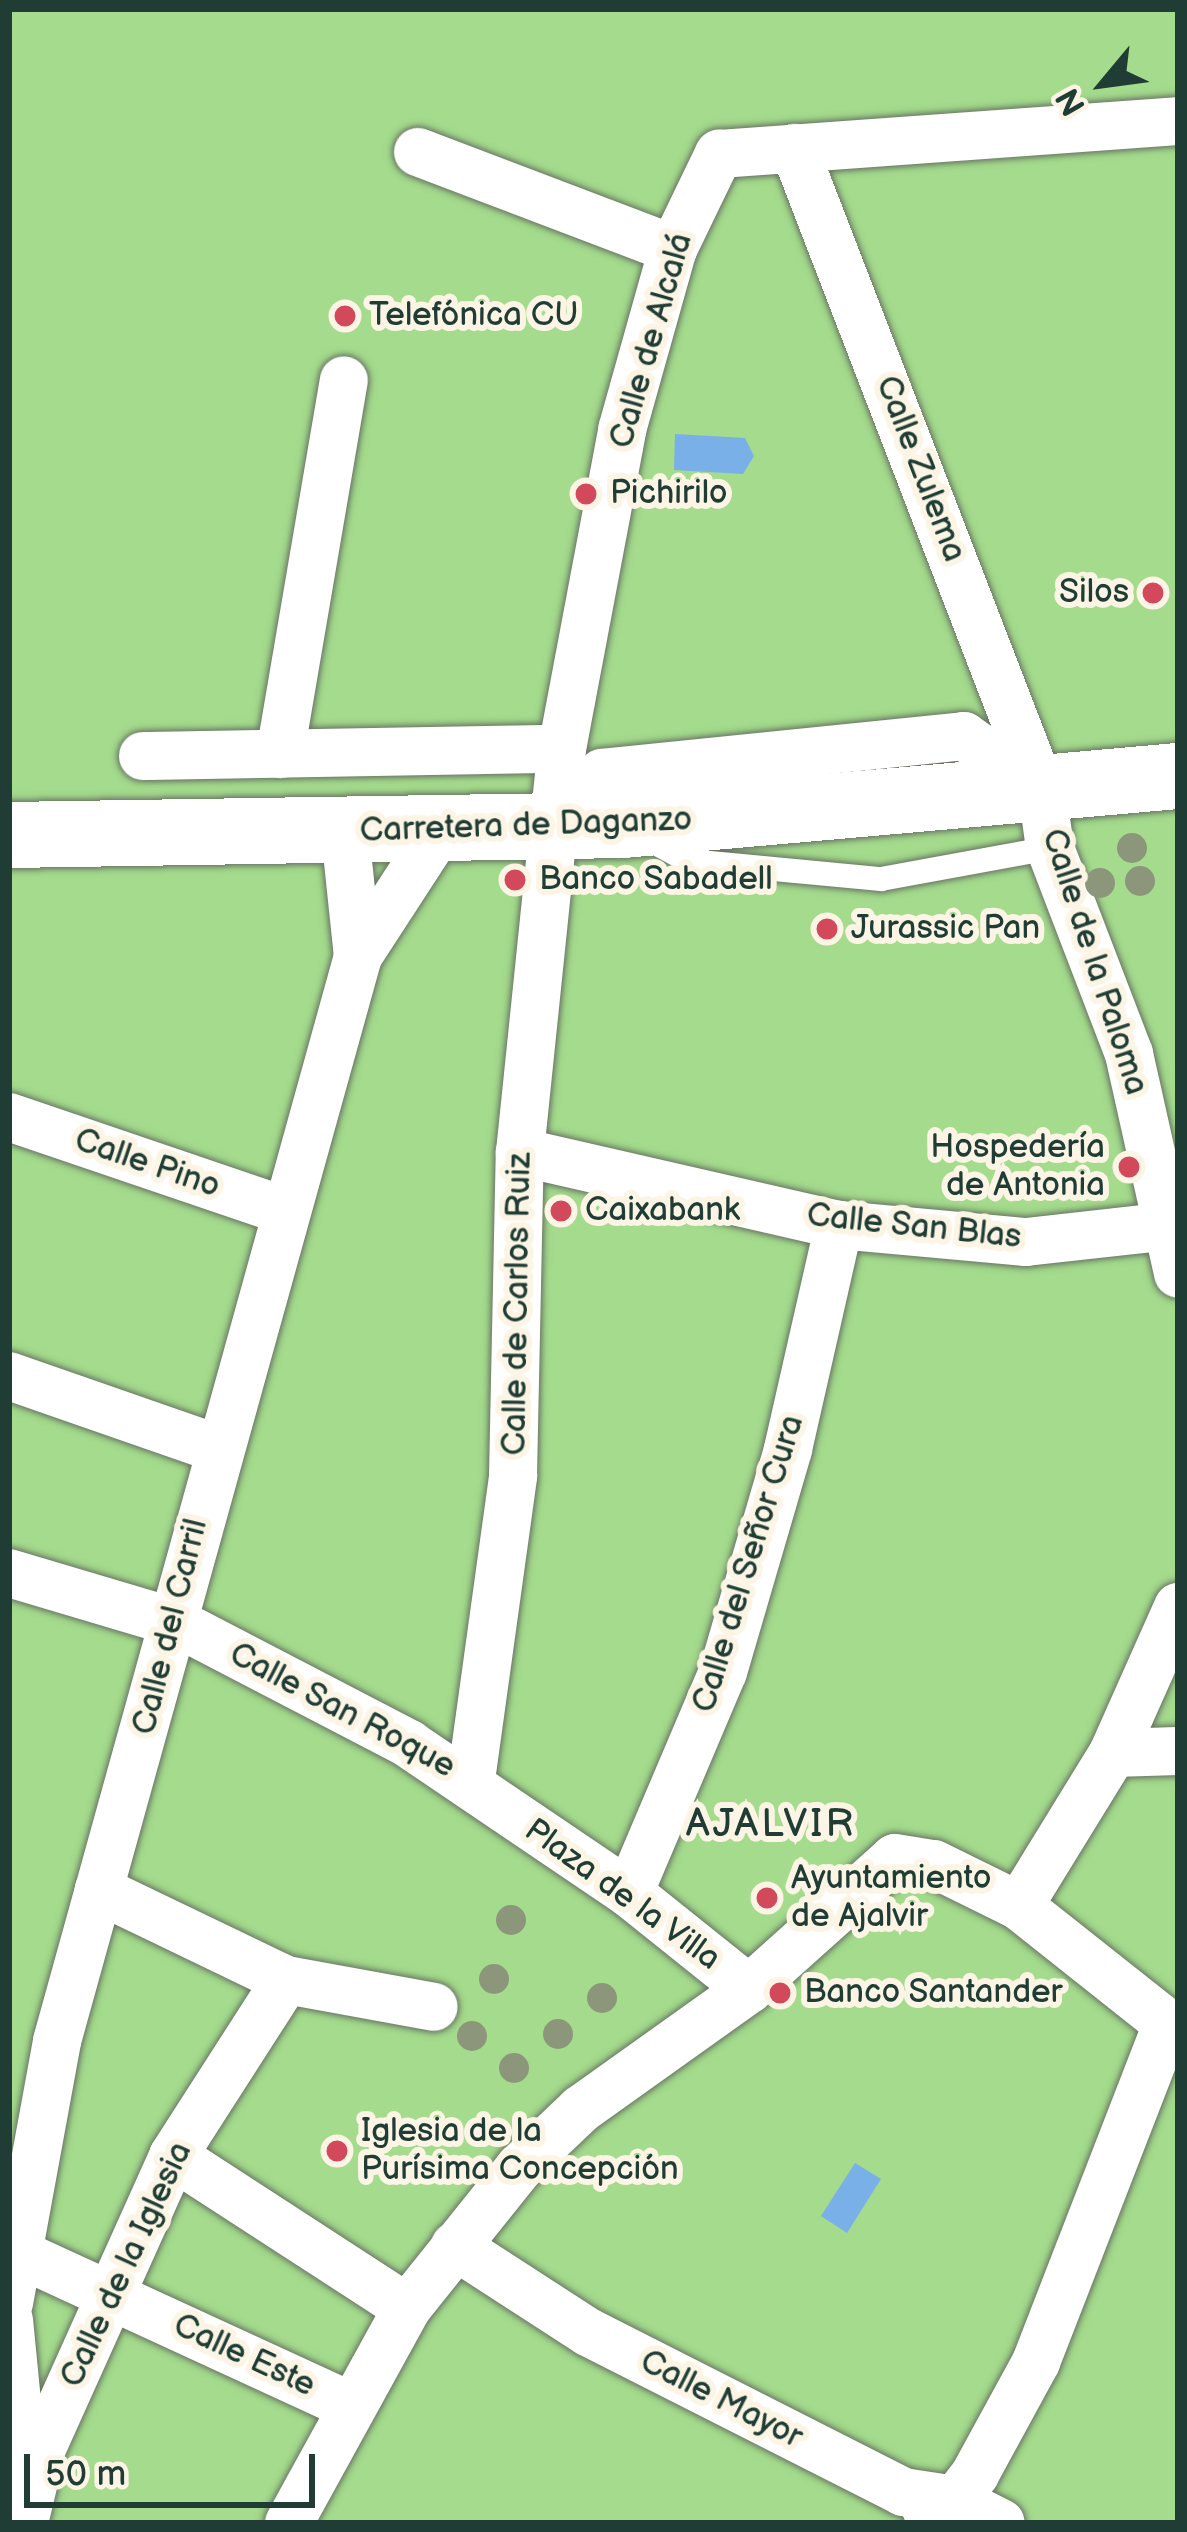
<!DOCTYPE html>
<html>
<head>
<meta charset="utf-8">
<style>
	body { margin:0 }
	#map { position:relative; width:1187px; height:2532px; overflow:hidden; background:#f1dcbb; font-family:"Balsamiq Sans",sans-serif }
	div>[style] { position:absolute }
	.green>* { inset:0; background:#a4db8c }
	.water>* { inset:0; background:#7ab0e8 }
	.roads { filter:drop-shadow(0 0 3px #687563) drop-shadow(0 0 3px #687563) }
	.lane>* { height:24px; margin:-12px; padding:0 12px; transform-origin:12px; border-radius:12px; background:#fff }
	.street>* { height:48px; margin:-24px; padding:0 24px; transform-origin:24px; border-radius:24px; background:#fff }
	.secondary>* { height:66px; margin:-33px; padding:0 33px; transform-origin:33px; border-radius:33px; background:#fff }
	.trees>* { width:30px; height:30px; margin:-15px; border-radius:50%; background:#8c967b }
	.dots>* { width:33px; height:33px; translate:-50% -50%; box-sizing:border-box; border:6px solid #fcf5e5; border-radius:50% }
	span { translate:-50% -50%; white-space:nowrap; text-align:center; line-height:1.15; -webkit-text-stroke:12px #fcf5e5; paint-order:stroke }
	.poi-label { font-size:33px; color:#1f3d34 }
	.left { translate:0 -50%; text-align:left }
	.right { translate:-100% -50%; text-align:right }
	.street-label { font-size:33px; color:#1f3d34 }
	.quarter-label { font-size:39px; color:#1f3d34; letter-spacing:3px }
	.frame { position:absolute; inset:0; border:12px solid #1f3d34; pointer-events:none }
	.north { position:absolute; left:1043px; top:24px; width:120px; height:120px; -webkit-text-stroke:9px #fcf5e5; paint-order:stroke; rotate:241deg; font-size:33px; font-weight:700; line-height:48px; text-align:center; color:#1f3d34 }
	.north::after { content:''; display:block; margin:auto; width:42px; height:54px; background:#1f3d34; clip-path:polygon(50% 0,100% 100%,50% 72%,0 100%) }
	.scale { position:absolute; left:24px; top:2454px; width:291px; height:54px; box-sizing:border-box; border:6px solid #1f3d34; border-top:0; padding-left:15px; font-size:36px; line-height:42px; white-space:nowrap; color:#1f3d34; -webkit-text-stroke:9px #fcf5e5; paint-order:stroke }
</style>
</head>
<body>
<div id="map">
	<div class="green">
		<div style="clip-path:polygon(9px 9px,1178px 9px,1178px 2523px,9px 2523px)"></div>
	</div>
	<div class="water">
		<div style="clip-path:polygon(675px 434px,745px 438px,754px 456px,743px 474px,674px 470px)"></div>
		<div style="clip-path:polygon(855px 2163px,881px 2179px,847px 2233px,821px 2216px)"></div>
	</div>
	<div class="roads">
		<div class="lane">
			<div style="left:646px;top:838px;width:49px;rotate:28.1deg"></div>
			<div style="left:689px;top:861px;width:193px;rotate:5.4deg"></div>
			<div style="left:881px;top:879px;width:172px;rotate:-10.4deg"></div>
		</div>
		<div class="street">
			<div style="left:794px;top:148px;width:689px;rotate:68.91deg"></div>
			<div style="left:1042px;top:791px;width:58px;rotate:82deg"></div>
			<div style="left:1050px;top:848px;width:221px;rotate:69deg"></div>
			<div style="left:1129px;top:1054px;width:225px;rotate:77.4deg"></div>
			<div style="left:418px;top:152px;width:273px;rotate:20.8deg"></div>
			<div style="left:280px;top:754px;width:379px;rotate:-80.3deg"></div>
			<div style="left:143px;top:756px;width:419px;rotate:-1deg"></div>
			<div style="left:558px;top:809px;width:57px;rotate:-39.3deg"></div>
			<div style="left:602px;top:773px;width:364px;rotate:-5.8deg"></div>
			<div style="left:964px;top:736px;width:95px;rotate:35.2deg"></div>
			<div style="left:345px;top:833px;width:124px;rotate:84deg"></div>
			<div style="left:9px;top:1117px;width:292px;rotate:18.8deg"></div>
			<div style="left:520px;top:1152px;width:327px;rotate:12.9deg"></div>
			<div style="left:839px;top:1225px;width:188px;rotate:5.2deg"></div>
			<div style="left:1026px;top:1242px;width:146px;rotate:-6.3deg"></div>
			<div style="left:9px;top:1376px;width:219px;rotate:19.2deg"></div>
			<div style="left:9px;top:1573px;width:175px;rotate:16.6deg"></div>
			<div style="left:177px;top:1623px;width:262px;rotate:27.5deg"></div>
			<div style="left:409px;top:1744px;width:266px;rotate:34.1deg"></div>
			<div style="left:629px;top:1893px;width:154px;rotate:38.7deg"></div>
			<div style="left:1113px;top:1753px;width:65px;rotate:-1.8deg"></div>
			<div style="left:471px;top:1780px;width:307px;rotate:-82.1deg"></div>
			<div style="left:513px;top:1476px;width:324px;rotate:-88.8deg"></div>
			<div style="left:520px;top:1152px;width:405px;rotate:-84.1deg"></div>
			<div style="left:562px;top:749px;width:325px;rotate:-79.3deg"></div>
			<div style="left:622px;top:430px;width:188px;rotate:-74.3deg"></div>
			<div style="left:673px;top:249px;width:106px;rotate:-64.2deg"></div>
			<div style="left:719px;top:154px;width:460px;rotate:-4.1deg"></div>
			<div style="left:629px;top:1893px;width:240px;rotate:-67deg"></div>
			<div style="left:723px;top:1672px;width:232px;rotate:-73.7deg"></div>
			<div style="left:788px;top:1449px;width:230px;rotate:-77.2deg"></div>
			<div style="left:1019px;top:1906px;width:180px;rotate:-58.4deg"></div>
			<div style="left:1113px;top:1753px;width:160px;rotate:-66deg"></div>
			<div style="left:286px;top:1980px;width:150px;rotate:10.3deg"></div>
			<div style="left:173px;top:2156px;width:279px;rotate:33deg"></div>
			<div style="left:455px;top:2246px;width:158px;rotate:32.9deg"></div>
			<div style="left:588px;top:2332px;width:353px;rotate:26.9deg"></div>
			<div style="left:903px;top:2492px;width:53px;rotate:8.7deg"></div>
			<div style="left:955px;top:2500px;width:51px;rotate:26.6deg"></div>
			<div style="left:9px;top:2249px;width:373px;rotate:24.7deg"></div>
			<div style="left:9px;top:2303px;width:266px;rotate:-79.6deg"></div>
			<div style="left:57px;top:2041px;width:1126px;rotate:-74.49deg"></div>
			<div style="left:358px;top:956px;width:147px;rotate:-57deg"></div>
			<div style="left:9px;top:2320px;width:164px;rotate:84.4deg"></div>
			<div style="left:926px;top:2509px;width:30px;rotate:-17deg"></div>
			<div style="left:955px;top:2500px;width:33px;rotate:-52deg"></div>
			<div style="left:975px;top:2474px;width:128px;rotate:-61.4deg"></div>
			<div style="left:1036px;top:2362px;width:362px;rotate:-68.8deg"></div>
			<div style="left:24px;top:2523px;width:77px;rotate:-76.5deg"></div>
			<div style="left:42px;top:2448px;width:320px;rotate:-65.8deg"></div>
			<div style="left:173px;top:2156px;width:209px;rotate:-57.3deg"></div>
			<div style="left:286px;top:1980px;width:208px;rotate:-154.3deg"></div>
			<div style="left:289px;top:2523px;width:245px;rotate:-61.2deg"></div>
			<div style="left:407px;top:2308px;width:181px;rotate:-51.3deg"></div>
			<div style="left:520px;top:2167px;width:84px;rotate:-43.6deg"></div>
			<div style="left:581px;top:2109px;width:206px;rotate:-35.5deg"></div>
			<div style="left:749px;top:1989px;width:196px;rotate:-41.9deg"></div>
			<div style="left:895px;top:1858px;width:39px;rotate:9deg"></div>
			<div style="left:934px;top:1864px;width:95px;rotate:26.3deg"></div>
			<div style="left:1019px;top:1906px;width:203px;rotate:38.4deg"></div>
		</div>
		<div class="secondary">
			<div style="left:9px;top:835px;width:614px;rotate:-0.93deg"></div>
			<div style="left:623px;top:825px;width:557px;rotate:-5.05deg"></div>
		</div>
	</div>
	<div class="trees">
		<div style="left:1132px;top:848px"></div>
		<div style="left:1140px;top:881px"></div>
		<div style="left:1100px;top:883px"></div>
		<div style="left:511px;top:1920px"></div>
		<div style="left:494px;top:1979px"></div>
		<div style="left:602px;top:1998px"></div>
		<div style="left:558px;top:2034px"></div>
		<div style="left:472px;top:2036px"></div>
		<div style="left:514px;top:2068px"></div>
	</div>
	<div class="dots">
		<div style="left:345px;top:316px;background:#d1495b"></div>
		<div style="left:586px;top:494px;background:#d1495b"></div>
		<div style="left:1153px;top:593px;background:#d1495b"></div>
		<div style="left:515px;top:880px;background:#d1495b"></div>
		<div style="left:827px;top:929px;background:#d1495b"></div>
		<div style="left:1129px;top:1167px;background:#d1495b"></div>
		<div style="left:561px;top:1211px;background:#d1495b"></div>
		<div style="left:767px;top:1898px;background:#d1495b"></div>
		<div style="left:780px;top:1993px;background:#d1495b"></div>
		<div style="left:337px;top:2151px;background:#d1495b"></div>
	</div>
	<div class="poi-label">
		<span class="left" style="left:369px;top:316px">Telefónica CU</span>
		<span class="left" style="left:610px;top:494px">Pichirilo</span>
		<span class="right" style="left:1129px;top:593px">Silos</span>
		<span class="left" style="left:539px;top:880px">Banco Sabadell</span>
		<span class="left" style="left:851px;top:929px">Jurassic Pan</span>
		<span class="right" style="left:1105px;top:1167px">Hospedería<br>de Antonia</span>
		<span class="left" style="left:585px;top:1211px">Caixabank</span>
		<span class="left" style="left:791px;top:1898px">Ayuntamiento<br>de Ajalvir</span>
		<span class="left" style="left:804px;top:1993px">Banco Santander</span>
		<span class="left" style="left:361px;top:2151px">Iglesia de la<br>Purísima Concepción</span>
	</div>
	<div class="street-label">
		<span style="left:652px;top:341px;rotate:-74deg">Calle de Alcalá</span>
		<span style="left:920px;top:469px;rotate:69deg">Calle Zulema</span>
		<span style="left:526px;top:826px;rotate:-2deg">Carretera de Daganzo</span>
		<span style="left:1094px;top:962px;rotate:72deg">Calle de la Paloma</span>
		<span style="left:147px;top:1164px;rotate:19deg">Calle Pino</span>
		<span style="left:914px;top:1227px;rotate:6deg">Calle San Blas</span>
		<span style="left:518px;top:1304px;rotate:-89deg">Calle de Carlos Ruiz</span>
		<span style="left:749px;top:1564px;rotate:-73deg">Calle del Señor Cura</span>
		<span style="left:171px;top:1627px;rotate:-76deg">Calle del Carril</span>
		<span style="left:342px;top:1711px;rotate:28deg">Calle San Roque</span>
		<span style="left:622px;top:1895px;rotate:36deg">Plaza de la Villa</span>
		<span style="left:127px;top:2265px;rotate:-65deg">Calle de la Iglesia</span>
		<span style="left:244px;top:2356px;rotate:25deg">Calle Este</span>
		<span style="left:721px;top:2400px;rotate:27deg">Calle Mayor</span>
	</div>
	<div class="quarter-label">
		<span style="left:771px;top:1825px">AJALVIR</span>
	</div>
	<div class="frame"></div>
	<div class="north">N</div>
	<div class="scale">50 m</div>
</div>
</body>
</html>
